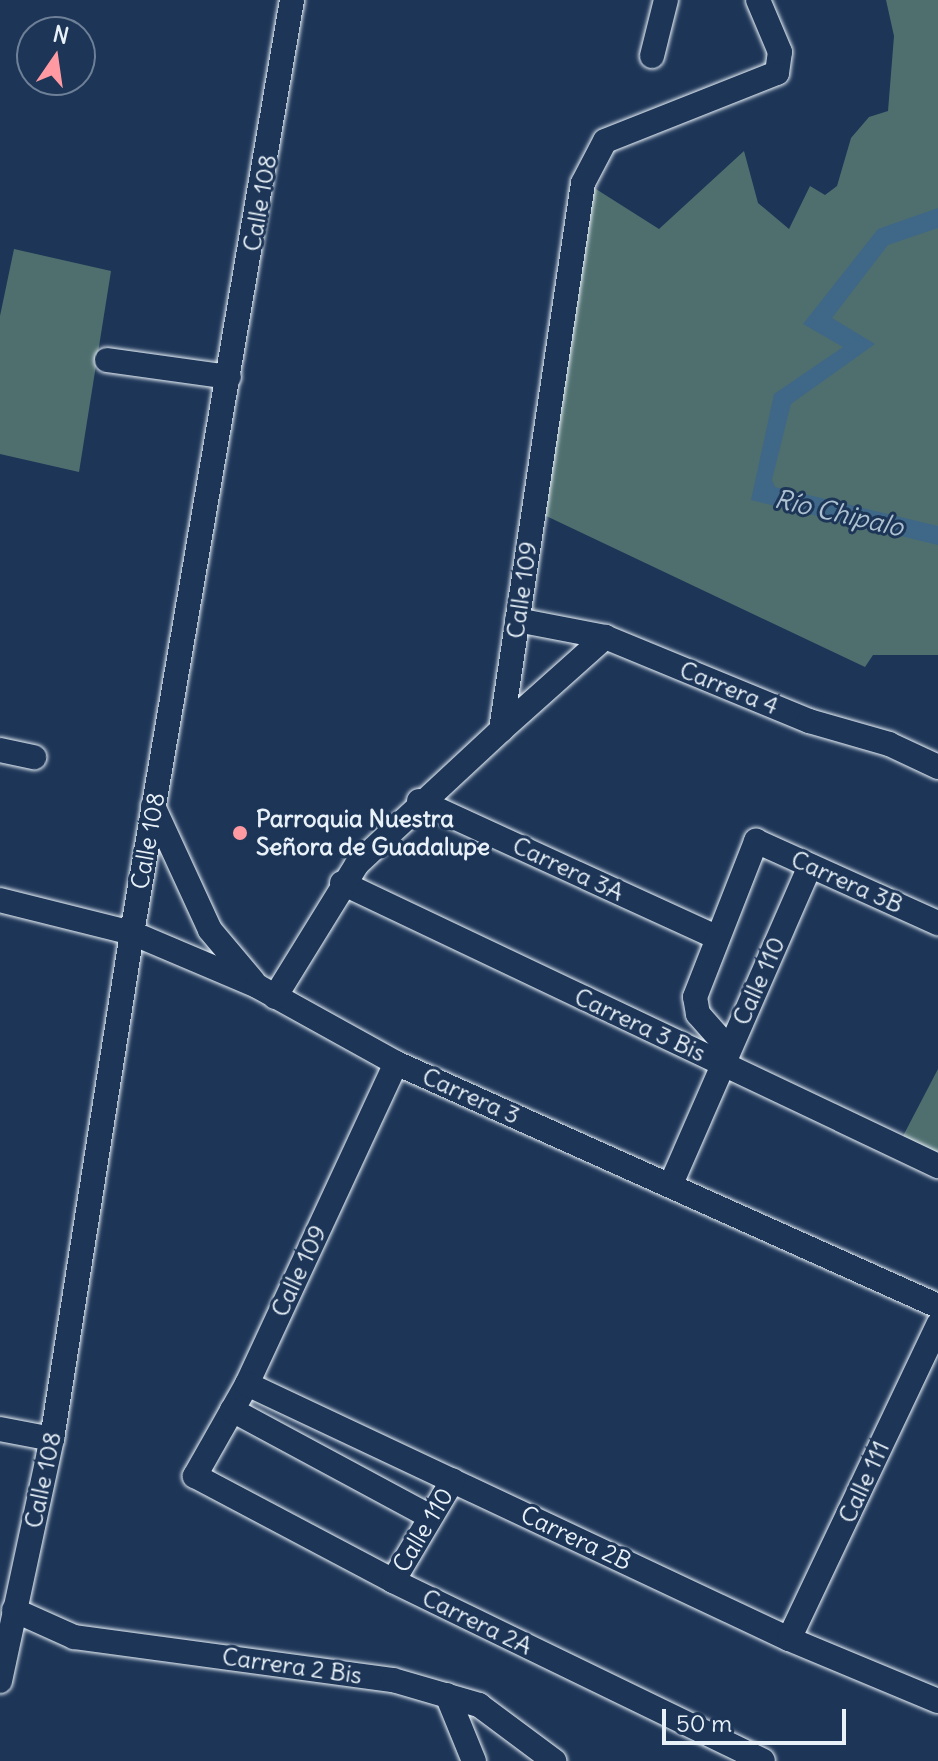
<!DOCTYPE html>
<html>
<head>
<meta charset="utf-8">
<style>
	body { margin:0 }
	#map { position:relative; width:938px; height:1761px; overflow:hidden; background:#1d3557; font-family:Delius,sans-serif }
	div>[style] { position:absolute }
	.green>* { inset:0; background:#4f6f6f }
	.water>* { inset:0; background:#3f6787 }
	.roads { filter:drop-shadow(0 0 2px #e8f1f8) drop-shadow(0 0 2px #e8f1f8) }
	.minor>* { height:24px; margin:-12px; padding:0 12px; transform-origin:12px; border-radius:12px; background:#1d3557 }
	.dots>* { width:22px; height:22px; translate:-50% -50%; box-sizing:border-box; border:4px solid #1d3557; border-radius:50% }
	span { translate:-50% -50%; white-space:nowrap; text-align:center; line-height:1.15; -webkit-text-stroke:6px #1d3557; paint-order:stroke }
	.street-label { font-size:24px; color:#e8f1f8 }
	.poi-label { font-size:24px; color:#e8f1f8; font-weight:700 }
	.left { translate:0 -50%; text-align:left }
	.water-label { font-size:26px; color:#adc1d0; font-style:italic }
	.north { position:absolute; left:16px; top:16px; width:80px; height:80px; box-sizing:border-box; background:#1d3557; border:2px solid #6e8097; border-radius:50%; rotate:13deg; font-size:22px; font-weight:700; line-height:32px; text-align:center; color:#e8f1f8 }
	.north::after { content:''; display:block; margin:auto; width:28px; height:36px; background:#ff9aa2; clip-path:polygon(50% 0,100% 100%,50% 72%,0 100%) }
	.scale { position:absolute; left:662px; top:1709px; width:184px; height:36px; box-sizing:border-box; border:4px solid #e8f1f8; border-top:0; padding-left:10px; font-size:24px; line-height:28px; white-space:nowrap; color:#e8f1f8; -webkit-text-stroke:6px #1d3557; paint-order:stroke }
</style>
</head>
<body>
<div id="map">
	<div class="green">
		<div style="clip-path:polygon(886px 0,938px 0,938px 655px,873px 655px,865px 667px,542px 514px,588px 184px,659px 229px,744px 151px,758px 203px,789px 229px,810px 186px,825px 195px,837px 186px,851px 138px,869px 117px,888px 111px,894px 36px)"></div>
		<div style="clip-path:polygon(14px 249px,111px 271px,79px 472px,0 454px,0 316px)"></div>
		<div style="clip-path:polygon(938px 1069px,938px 1153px,903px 1136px)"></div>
	</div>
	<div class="water">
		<div style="clip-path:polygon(938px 208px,938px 228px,888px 245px,832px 318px,875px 344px,791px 404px,772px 480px,775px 487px,938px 526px,938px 545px,751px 500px,774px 394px,843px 347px,803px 324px,878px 229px)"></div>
	</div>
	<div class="roads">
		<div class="minor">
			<div style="left:652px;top:56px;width:58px;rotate:-76deg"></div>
			<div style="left:107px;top:360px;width:123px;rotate:7.9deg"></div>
			<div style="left:517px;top:620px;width:90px;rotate:10.9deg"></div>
			<div style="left:605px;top:637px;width:221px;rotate:22.4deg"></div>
			<div style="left:809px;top:721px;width:83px;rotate:16deg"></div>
			<div style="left:889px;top:744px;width:54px;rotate:25.1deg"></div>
			<div style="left:501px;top:730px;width:140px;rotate:-41.8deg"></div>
			<div style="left:0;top:750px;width:35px;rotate:12deg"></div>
			<div style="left:419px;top:801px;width:327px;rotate:24.6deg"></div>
			<div style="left:153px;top:806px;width:136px;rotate:65.3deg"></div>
			<div style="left:210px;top:930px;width:67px;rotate:49.9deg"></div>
			<div style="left:342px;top:883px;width:660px;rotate:25.4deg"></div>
			<div style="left:0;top:900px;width:136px;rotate:14deg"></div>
			<div style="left:132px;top:933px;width:136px;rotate:23deg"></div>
			<div style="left:257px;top:986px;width:159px;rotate:29deg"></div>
			<div style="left:396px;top:1063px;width:594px;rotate:24.15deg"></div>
			<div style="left:275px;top:997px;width:156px;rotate:-58.3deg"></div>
			<div style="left:357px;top:864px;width:197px;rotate:-42.9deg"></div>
			<div style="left:501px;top:730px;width:553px;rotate:-81.47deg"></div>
			<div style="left:583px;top:183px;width:47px;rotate:-62.4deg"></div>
			<div style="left:605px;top:141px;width:185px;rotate:-21.6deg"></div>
			<div style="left:777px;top:73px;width:21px;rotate:-82deg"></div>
			<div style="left:780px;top:52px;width:56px;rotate:-112.9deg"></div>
			<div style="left:729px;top:1049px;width:47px;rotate:-131.5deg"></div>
			<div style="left:698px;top:1014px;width:17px;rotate:-100deg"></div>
			<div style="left:695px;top:997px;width:168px;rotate:-68.6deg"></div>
			<div style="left:756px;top:841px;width:200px;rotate:24.3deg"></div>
			<div style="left:396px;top:1063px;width:354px;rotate:114.9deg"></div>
			<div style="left:247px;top:1384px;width:106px;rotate:119.5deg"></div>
			<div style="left:195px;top:1476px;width:224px;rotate:27.9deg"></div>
			<div style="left:393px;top:1581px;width:411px;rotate:25.9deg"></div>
			<div style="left:671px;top:1184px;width:347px;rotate:-66.4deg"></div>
			<div style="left:247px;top:1384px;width:599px;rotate:25.2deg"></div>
			<div style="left:789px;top:1639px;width:161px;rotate:22.6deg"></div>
			<div style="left:232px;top:1410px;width:224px;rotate:28.3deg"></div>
			<div style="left:0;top:1429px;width:53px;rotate:10.9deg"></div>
			<div style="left:393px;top:1581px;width:117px;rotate:-59.3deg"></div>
			<div style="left:14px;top:1610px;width:66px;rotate:24.2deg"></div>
			<div style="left:74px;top:1637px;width:322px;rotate:7.7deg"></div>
			<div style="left:393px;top:1680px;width:90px;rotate:16.2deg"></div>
			<div style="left:479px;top:1705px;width:94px;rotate:36.7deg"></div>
			<div style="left:789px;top:1639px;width:348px;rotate:-64.6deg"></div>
			<div style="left:0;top:1681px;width:248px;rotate:-77.9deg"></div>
			<div style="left:52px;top:1439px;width:512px;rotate:-81.02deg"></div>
			<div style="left:132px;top:933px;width:947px;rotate:-80.27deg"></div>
			<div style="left:447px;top:1695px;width:71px;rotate:67.8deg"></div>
		</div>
	</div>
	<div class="dots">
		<div style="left:240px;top:833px;background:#ff9aa2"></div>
	</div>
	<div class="street-label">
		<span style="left:260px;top:203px;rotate:-80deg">Calle 108</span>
		<span style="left:522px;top:590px;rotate:-82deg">Calle 109</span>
		<span style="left:729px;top:688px;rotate:22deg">Carrera 4</span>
		<span style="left:148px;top:841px;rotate:-80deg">Calle 108</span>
		<span style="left:568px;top:869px;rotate:25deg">Carrera 3A</span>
		<span style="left:847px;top:882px;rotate:24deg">Carrera 3B</span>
		<span style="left:759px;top:981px;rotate:-66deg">Calle 110</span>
		<span style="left:640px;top:1025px;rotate:25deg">Carrera 3 Bis</span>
		<span style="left:471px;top:1096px;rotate:24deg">Carrera 3</span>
		<span style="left:299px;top:1271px;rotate:-65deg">Calle 109</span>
		<span style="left:43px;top:1480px;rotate:-78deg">Calle 108</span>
		<span style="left:864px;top:1482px;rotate:-65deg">Calle 111</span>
		<span style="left:423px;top:1530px;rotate:-59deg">Calle 110</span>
		<span style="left:576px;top:1538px;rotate:25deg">Carrera 2B</span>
		<span style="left:477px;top:1622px;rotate:26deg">Carrera 2A</span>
		<span style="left:292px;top:1666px;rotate:8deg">Carrera 2 Bis</span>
	</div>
	<div class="poi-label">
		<span class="left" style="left:256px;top:833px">Parroquia Nuestra<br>Señora de Guadalupe</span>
	</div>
	<div class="water-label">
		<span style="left:839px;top:513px;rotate:13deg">Río Chipalo</span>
	</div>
	<div class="north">N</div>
	<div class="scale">50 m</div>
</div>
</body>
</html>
